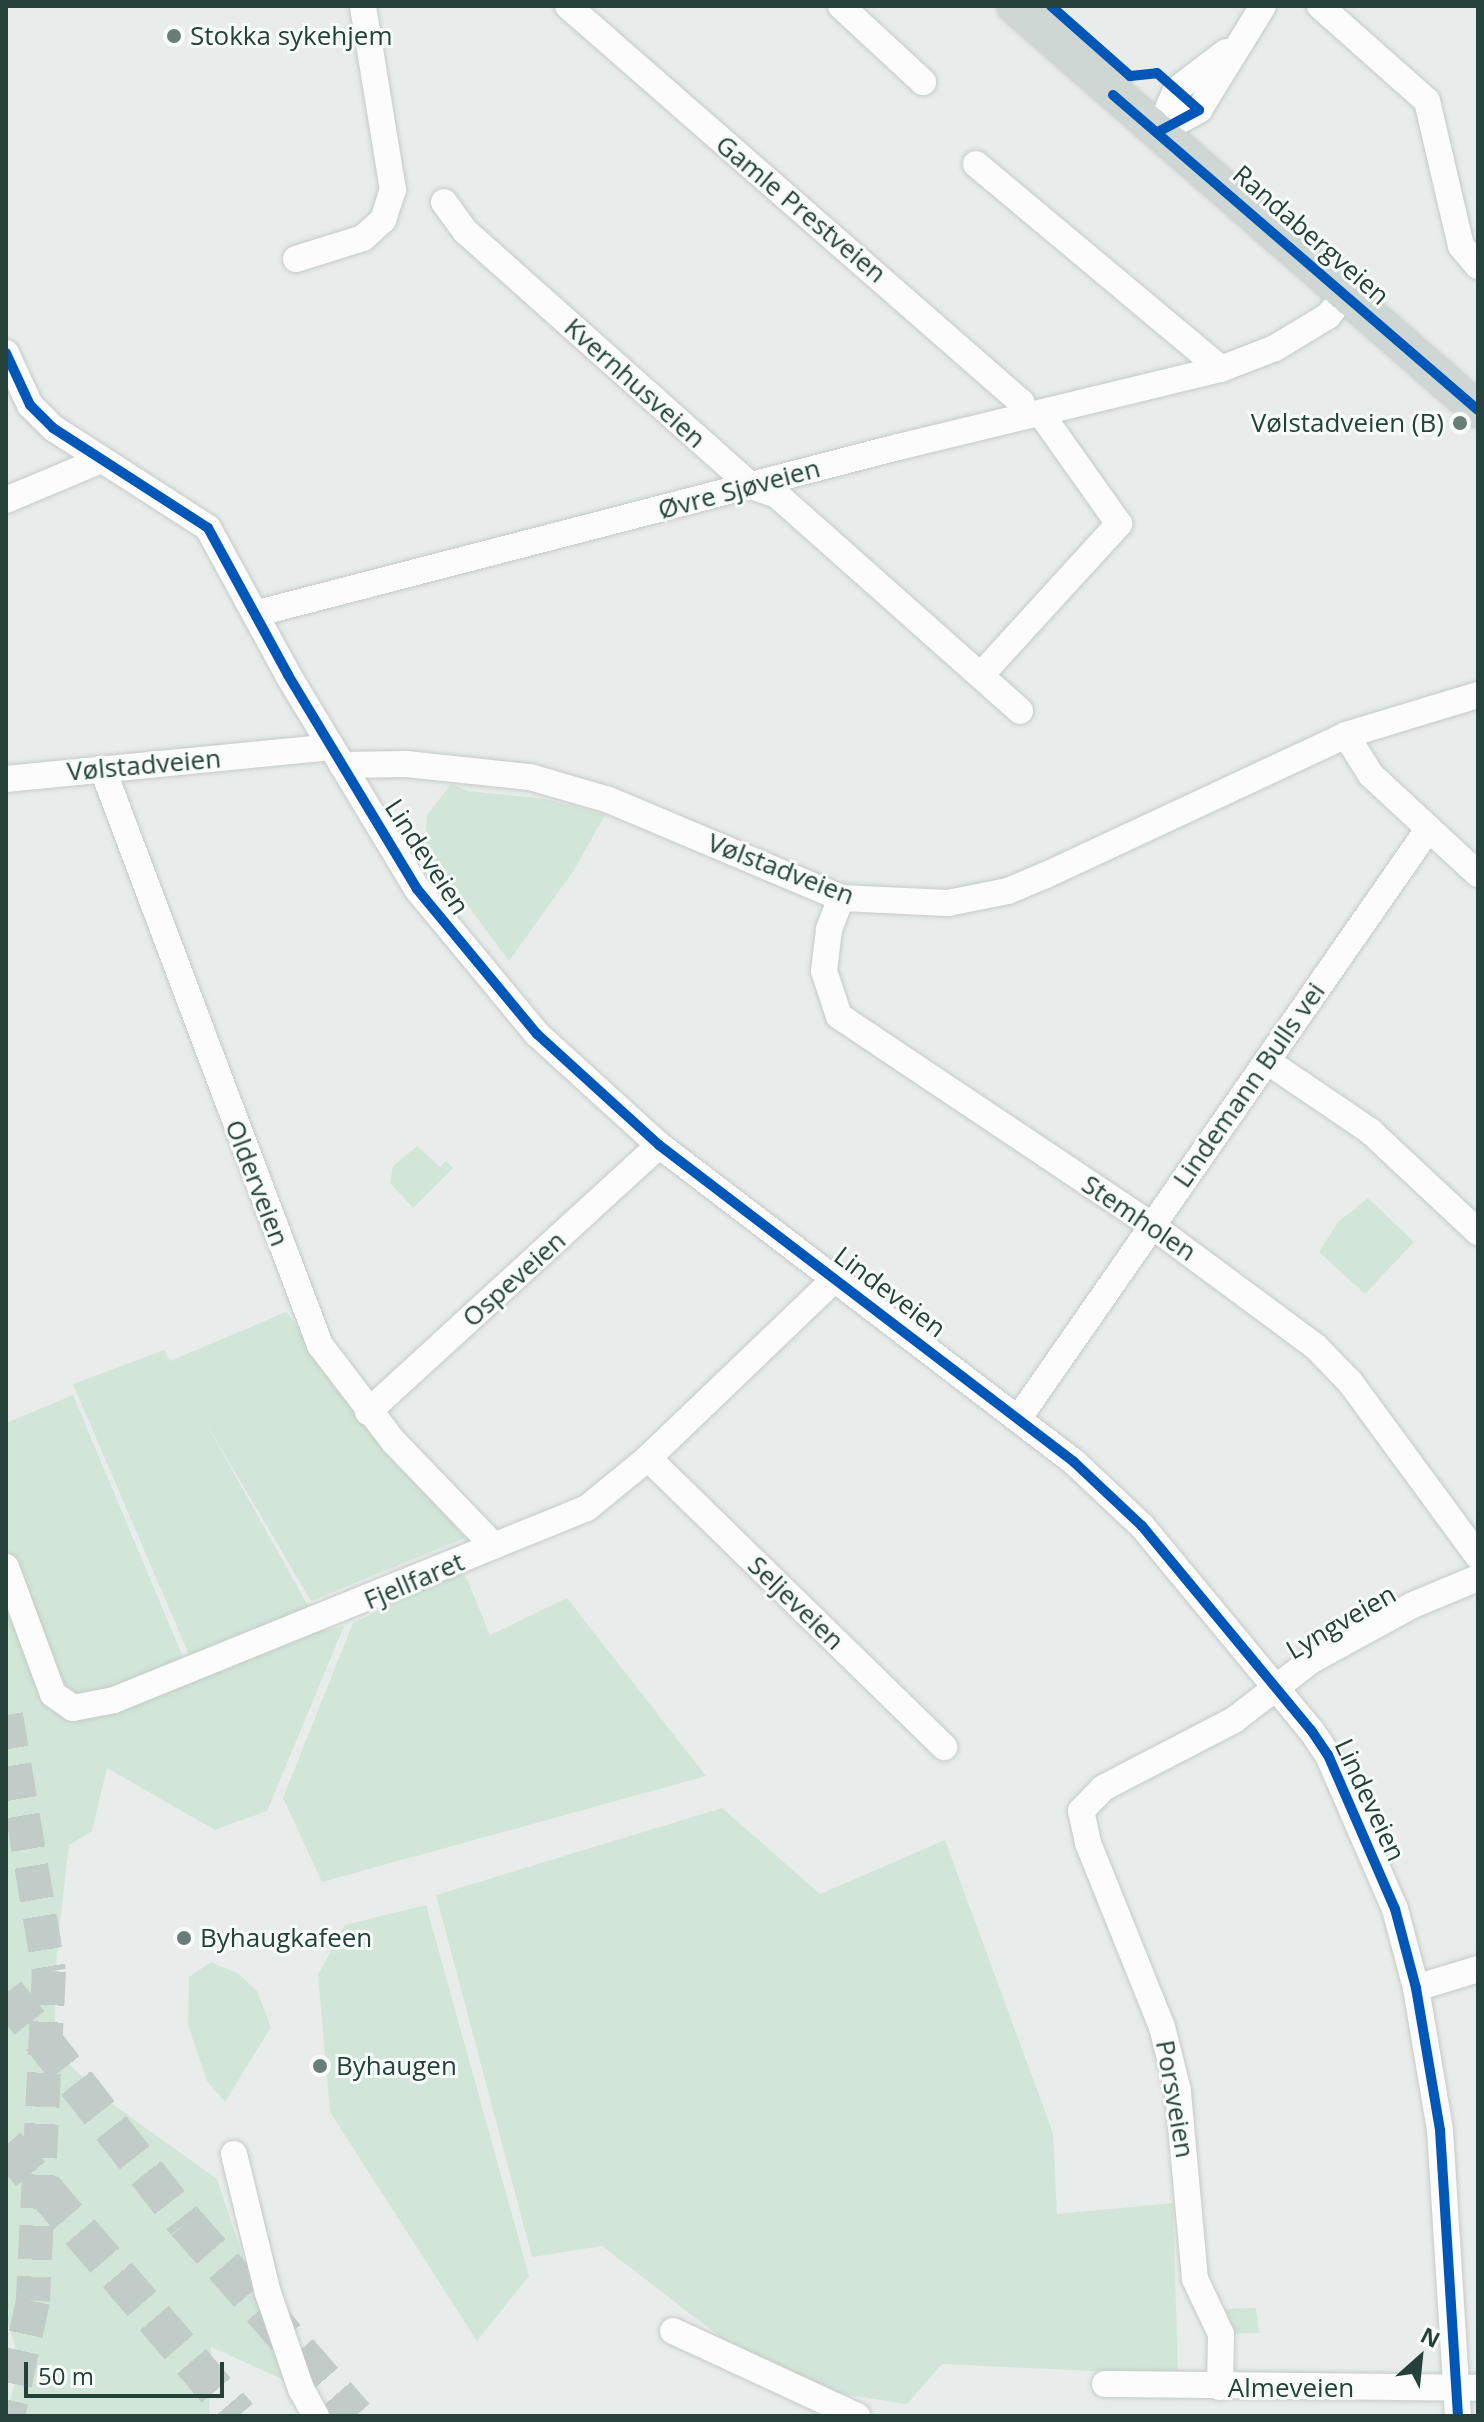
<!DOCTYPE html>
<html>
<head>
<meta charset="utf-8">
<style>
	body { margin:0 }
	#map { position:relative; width:1484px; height:2422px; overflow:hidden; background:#e8edeb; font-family:"Open Sans",sans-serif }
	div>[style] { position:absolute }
	.green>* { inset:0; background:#d1e6d8 }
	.major-tunnel>* { height:34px; margin-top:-17px; transform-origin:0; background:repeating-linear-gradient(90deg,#c1cbc8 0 34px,transparent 0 51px) }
	.highway-tunnel>* { height:38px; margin-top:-19px; transform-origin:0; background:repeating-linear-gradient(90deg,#c1cbc8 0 38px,transparent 0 57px) }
	.roads { filter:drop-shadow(0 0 2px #c5cac8) drop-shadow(0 0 2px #c5cac8) }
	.minor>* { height:26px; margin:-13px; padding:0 13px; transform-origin:13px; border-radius:13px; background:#fcfcfc }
	.major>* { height:34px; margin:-17px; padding:0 17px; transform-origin:17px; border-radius:17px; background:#cfd7d5 }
	.cycleway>* { height:10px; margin:-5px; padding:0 5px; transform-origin:5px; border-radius:5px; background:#0057b8 }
	.dots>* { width:22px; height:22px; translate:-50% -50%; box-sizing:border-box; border:4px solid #f7fbf9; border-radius:50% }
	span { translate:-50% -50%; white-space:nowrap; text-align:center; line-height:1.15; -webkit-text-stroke:6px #f7fbf9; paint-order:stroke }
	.poi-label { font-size:26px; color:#24423a }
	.left { translate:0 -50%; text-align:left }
	.right { translate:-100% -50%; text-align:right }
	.street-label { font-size:26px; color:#24423a }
	.frame { position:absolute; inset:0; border:8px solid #24423a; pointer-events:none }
	.north { position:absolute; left:1380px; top:2318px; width:80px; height:80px; -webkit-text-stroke:6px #f7fbf9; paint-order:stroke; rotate:27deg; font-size:22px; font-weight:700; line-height:32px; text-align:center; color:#24423a }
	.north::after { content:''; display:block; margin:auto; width:28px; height:36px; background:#24423a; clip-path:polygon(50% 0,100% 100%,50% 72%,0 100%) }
	.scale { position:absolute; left:24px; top:2362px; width:200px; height:36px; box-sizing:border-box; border:4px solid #24423a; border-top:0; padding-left:10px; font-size:24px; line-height:28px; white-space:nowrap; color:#24423a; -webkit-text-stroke:6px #f7fbf9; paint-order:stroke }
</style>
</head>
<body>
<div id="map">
	<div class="green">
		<div style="clip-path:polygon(451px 784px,468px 791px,546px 799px,605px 815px,574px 870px,509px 961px,425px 848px,427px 815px)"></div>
		<div style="clip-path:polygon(417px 1146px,440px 1167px,446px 1161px,453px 1168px,413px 1208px,390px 1183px,393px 1166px)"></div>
		<div style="clip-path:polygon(1368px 1198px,1414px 1242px,1365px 1294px,1319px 1252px,1338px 1222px)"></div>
		<div style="clip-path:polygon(286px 1312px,465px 1538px,311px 1601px,202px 1416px,311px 1611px,200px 1658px,344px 1626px,267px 1811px,215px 1830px,107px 1768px,92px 1831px,69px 1845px,57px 1948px,54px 2050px,111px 2103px,217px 2179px,284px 2380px,211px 2347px,209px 2416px,6px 2416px,20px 2363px,6px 2316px,6px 1423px,73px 1395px,185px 1662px,190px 1657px,73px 1384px,164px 1350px,170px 1361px)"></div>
		<div style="clip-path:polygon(463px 1570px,490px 1635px,567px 1598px,706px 1776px,322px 1882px,283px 1798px,353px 1623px)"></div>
		<div style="clip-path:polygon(722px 1808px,820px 1894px,945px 1840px,1053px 2133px,1057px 2214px,1173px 2203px,1178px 2375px,942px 2364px,907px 2404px,783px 2385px,602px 2246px,532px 2257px,436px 1895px)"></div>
		<div style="clip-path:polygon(426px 1905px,529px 2276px,477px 2341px,330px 2112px,318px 1975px,345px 1925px)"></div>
		<div style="clip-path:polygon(211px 1962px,239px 1974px,257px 1991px,271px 2027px,225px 2102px,207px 2081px,188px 2025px,189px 1977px)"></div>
		<div style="clip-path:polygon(1256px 2308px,1259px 2333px,1221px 2334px,1219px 2309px)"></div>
	</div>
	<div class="major-tunnel">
		<div style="left:6px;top:1715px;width:260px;rotate:80.5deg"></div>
		<div style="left:49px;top:1971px;width:330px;rotate:92.8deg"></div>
		<div style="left:33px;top:2301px;width:118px;rotate:102.3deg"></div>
	</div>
	<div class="highway-tunnel">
		<div style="left:6px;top:1993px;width:292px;rotate:52deg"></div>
		<div style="left:186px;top:2223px;width:257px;rotate:48.8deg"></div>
		<div style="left:6px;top:2145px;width:357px;rotate:49.4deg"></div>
	</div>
	<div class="roads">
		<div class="minor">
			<div style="left:568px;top:6px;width:602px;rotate:41.16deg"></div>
			<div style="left:1021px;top:402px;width:14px;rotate:69deg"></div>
			<div style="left:841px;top:6px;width:112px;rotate:42.8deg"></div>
			<div style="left:1320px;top:6px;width:143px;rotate:41.6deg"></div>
			<div style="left:1427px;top:101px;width:149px;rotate:76.8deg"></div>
			<div style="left:1461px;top:246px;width:26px;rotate:50deg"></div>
			<div style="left:1158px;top:132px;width:47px;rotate:-28.2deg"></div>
			<div style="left:1199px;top:110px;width:122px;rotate:-58.4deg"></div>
			<div style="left:1158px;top:132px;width:46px;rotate:-66.8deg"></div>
			<div style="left:1176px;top:90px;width:63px;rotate:-37.2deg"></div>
			<div style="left:976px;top:164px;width:319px;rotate:39.9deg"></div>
			<div style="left:444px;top:202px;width:36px;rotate:54deg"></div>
			<div style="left:465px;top:231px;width:383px;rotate:41.7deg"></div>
			<div style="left:751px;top:486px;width:28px;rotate:19deg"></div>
			<div style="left:777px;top:495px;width:325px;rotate:41.6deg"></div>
			<div style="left:296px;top:259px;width:70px;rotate:-17.4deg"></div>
			<div style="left:363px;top:238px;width:27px;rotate:-42deg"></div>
			<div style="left:383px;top:220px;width:32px;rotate:-72deg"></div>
			<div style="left:393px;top:190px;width:186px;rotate:-99.3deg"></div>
			<div style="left:6px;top:353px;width:57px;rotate:65.2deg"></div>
			<div style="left:30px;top:405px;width:33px;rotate:45deg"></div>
			<div style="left:53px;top:428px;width:184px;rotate:32.8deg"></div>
			<div style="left:208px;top:528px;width:167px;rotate:61.4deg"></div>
			<div style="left:288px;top:675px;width:250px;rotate:58.9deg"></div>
			<div style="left:417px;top:889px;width:188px;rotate:50.4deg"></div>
			<div style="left:537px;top:1034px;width:165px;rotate:42.3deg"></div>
			<div style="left:659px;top:1145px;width:522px;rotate:37.37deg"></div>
			<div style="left:1074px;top:1462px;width:93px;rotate:43.3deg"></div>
			<div style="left:1142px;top:1526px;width:265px;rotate:50.4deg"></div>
			<div style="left:1311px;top:1730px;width:30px;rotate:56deg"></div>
			<div style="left:1328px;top:1755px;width:168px;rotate:66.5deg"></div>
			<div style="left:1395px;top:1909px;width:82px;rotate:75.1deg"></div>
			<div style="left:1416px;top:1988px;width:144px;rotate:80.4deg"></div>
			<div style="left:1440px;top:2130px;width:287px;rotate:86.4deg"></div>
			<div style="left:6px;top:500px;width:101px;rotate:-22.8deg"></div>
			<div style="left:258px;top:613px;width:661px;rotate:-14.54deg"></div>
			<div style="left:898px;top:447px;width:332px;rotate:-13.6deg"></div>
			<div style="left:1221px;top:369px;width:58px;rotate:-21.3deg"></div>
			<div style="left:1275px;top:348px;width:62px;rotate:-31.1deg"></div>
			<div style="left:1328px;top:316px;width:29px;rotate:-52deg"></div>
			<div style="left:981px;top:675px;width:205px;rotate:-47.6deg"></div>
			<div style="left:1119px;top:524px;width:135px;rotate:-125.3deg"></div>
			<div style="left:1346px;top:735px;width:47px;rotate:58deg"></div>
			<div style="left:1371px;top:775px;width:146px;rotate:42.8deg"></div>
			<div style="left:342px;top:765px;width:64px;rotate:-0.9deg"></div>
			<div style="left:406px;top:764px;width:125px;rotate:6deg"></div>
			<div style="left:530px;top:777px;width:82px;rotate:16.2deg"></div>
			<div style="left:609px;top:800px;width:252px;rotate:22.9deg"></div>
			<div style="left:841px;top:898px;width:107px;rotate:2.7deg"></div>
			<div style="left:948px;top:903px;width:61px;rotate:-11.3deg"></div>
			<div style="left:1008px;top:891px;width:39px;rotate:-23deg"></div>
			<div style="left:1044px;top:876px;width:333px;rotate:-25deg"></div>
			<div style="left:1346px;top:735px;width:138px;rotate:-16.9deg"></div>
			<div style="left:103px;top:770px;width:615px;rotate:69.32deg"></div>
			<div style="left:320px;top:1345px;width:122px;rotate:52.7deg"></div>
			<div style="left:394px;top:1442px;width:144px;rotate:46.1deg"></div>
			<div style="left:6px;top:779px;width:327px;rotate:-5.6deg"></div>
			<div style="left:841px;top:898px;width:34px;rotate:111deg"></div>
			<div style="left:829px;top:930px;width:41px;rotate:97deg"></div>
			<div style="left:824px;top:971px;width:47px;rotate:71.6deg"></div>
			<div style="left:839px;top:1016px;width:374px;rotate:33.8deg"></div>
			<div style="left:1150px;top:1224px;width:205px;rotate:36.5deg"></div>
			<div style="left:1315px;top:1346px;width:50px;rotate:45.8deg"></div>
			<div style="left:1350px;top:1382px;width:216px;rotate:53.7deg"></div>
			<div style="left:1267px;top:1061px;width:125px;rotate:34.2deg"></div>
			<div style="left:1370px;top:1131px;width:148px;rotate:43.1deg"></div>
			<div style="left:368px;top:1412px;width:395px;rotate:-42.5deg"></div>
			<div style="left:1018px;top:1419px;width:716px;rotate:-55.18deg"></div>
			<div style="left:648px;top:1458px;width:414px;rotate:44.3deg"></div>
			<div style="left:6px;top:1567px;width:135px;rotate:69.7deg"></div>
			<div style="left:53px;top:1694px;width:24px;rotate:35deg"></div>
			<div style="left:73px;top:1708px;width:42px;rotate:-11deg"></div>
			<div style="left:114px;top:1700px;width:510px;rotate:-22.09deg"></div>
			<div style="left:587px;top:1508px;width:79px;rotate:-39.3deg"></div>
			<div style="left:648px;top:1458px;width:260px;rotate:-43.8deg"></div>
			<div style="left:1416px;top:1988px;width:65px;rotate:-17deg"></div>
			<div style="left:234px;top:2154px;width:143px;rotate:76.3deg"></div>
			<div style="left:268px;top:2293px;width:102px;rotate:71deg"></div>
			<div style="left:301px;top:2389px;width:31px;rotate:61deg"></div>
			<div style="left:673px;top:2331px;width:203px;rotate:24.8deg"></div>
			<div style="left:1105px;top:2384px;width:373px;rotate:0.6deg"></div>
			<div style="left:1220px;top:2387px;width:53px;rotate:-88.9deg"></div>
			<div style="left:1221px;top:2334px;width:61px;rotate:-115.3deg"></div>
			<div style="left:1195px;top:2279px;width:189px;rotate:-95.2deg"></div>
			<div style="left:1178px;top:2091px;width:66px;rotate:-104deg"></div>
			<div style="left:1162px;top:2027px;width:198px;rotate:-111.9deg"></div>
			<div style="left:1088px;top:1843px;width:33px;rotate:-102deg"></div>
			<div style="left:1081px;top:1811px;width:32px;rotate:-46deg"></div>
			<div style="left:1103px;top:1788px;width:148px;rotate:-27.4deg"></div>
			<div style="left:1234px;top:1720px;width:98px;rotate:-37.6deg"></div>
			<div style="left:1312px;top:1660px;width:115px;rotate:-28.6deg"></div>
			<div style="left:1413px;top:1605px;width:70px;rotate:-22.6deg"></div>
		</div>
		<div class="major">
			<div style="left:1015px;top:6px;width:614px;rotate:41.11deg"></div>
		</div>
	</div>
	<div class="cycleway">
		<div style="left:1051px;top:6px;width:106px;rotate:41.5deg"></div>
		<div style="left:1130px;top:76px;width:27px;rotate:-6deg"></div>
		<div style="left:1157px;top:73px;width:56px;rotate:41.4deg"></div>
		<div style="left:1199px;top:110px;width:47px;rotate:151.8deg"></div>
		<div style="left:1113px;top:95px;width:482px;rotate:40.8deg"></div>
		<div style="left:6px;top:353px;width:57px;rotate:65.2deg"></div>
		<div style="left:30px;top:405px;width:33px;rotate:45deg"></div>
		<div style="left:53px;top:428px;width:184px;rotate:32.8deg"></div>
		<div style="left:208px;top:528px;width:167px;rotate:61.4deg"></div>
		<div style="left:288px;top:675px;width:250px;rotate:58.9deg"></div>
		<div style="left:417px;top:889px;width:188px;rotate:50.4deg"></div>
		<div style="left:537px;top:1034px;width:165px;rotate:42.3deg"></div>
		<div style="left:659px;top:1145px;width:522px;rotate:37.37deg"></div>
		<div style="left:1074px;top:1462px;width:93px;rotate:43.3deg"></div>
		<div style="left:1142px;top:1526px;width:265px;rotate:50.4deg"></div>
		<div style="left:1311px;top:1730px;width:30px;rotate:56deg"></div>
		<div style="left:1328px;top:1755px;width:168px;rotate:66.5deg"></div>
		<div style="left:1395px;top:1909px;width:82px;rotate:75.1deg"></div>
		<div style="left:1416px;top:1988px;width:144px;rotate:80.4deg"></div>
		<div style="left:1440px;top:2130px;width:287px;rotate:86.4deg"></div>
	</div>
	<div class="dots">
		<div style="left:174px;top:36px;background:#697e78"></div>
		<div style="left:1460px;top:423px;background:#697e78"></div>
		<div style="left:184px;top:1938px;background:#697e78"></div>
		<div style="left:320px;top:2066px;background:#697e78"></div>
	</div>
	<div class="poi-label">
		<span class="left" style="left:190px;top:36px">Stokka sykehjem</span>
		<span class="right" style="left:1444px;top:423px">Vølstadveien (B)</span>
		<span class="left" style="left:200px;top:1938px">Byhaugkafeen</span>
		<span class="left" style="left:336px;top:2066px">Byhaugen</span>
	</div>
	<div class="street-label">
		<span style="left:801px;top:209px;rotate:40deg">Gamle Prestveien</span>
		<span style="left:1311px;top:235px;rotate:41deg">Randabergveien</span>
		<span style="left:635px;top:383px;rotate:42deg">Kvernhusveien</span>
		<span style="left:739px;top:489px;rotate:-15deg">Øvre Sjøveien</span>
		<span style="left:144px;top:765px;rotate:-5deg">Vølstadveien</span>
		<span style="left:427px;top:857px;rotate:57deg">Lindeveien</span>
		<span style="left:781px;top:869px;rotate:21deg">Vølstadveien</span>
		<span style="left:1249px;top:1085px;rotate:-55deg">Lindemann Bulls vei</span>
		<span style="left:257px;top:1183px;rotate:69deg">Olderveien</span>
		<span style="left:1139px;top:1218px;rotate:34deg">Stemholen</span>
		<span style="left:514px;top:1279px;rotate:-42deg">Ospeveien</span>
		<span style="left:890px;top:1292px;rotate:37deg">Lindeveien</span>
		<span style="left:414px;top:1581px;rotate:-23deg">Fjellfaret</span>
		<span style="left:796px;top:1603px;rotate:44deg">Seljeveien</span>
		<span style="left:1341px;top:1622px;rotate:-30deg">Lyngveien</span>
		<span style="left:1370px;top:1800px;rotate:65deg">Lindeveien</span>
		<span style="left:1175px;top:2099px;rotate:80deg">Porsveien</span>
		<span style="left:1291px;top:2388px">Almeveien</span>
	</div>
	<div class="frame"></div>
	<div class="north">N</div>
	<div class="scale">50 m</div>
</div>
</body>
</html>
